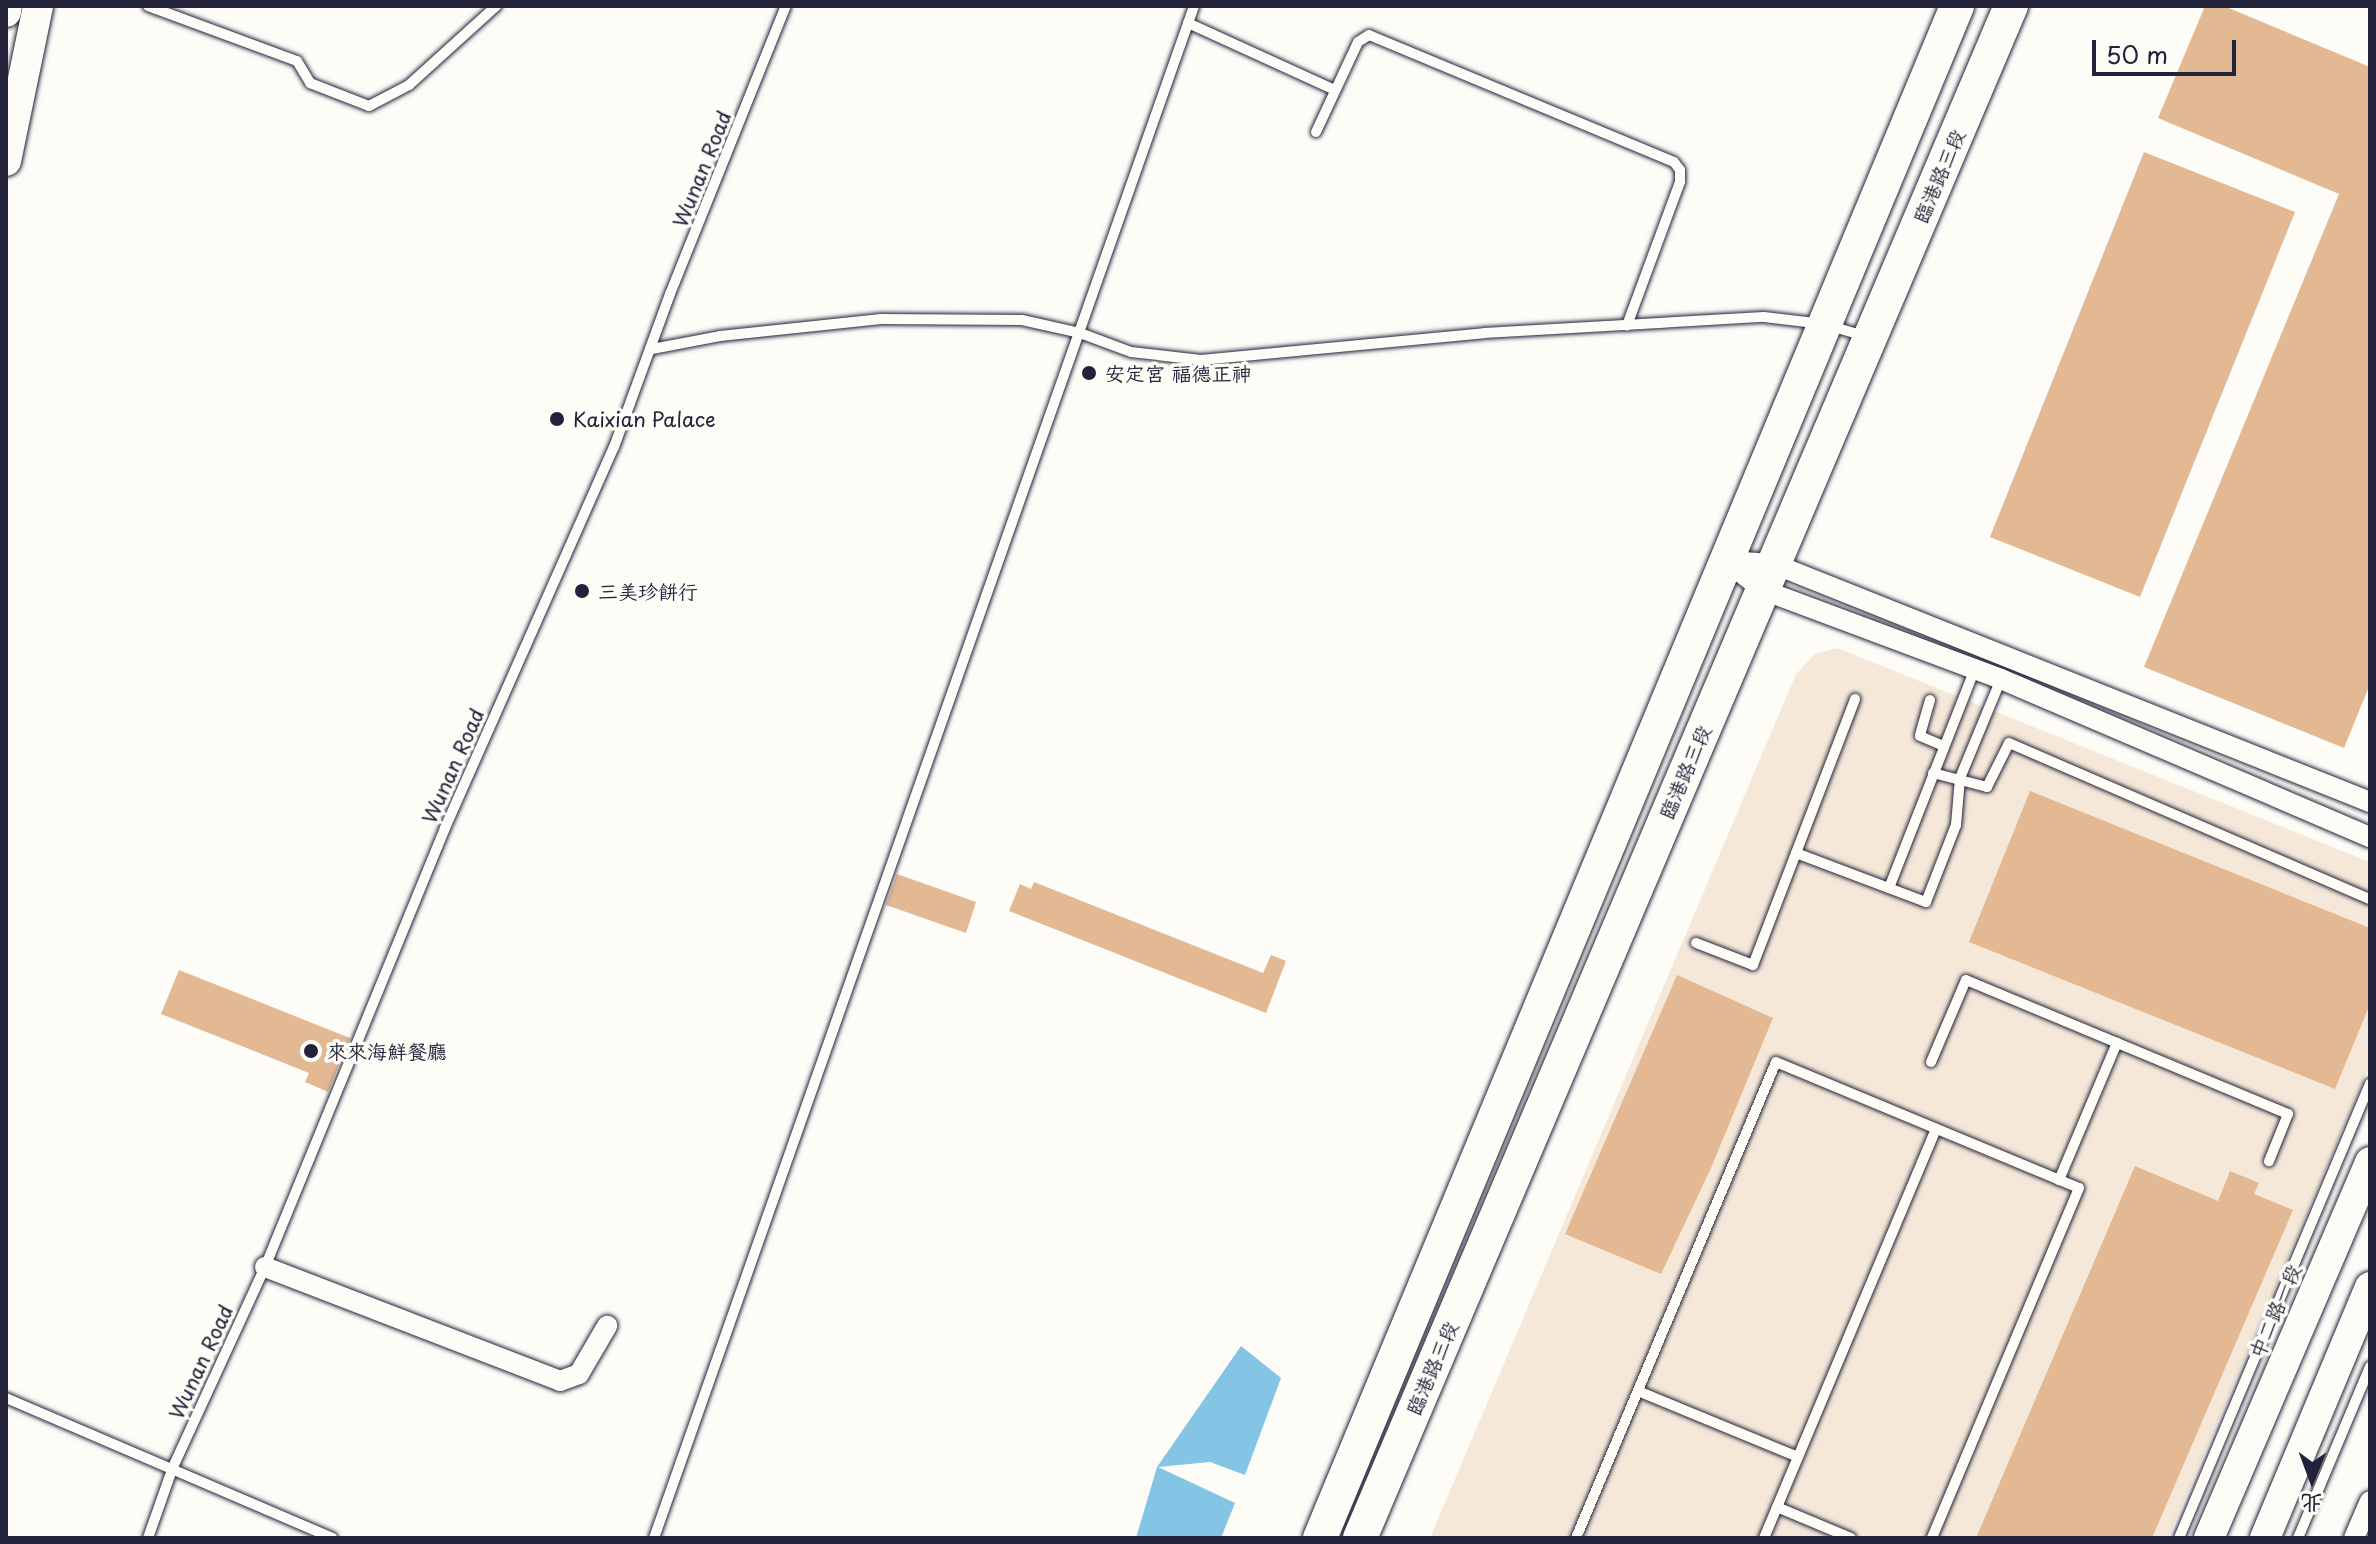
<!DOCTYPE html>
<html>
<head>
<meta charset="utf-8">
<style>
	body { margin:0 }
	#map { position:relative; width:2376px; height:1544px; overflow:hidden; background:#fdfcf7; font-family:"Playpen Sans","LXGW WenKai TC",sans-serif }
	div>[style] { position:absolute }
	.built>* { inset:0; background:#f5e8d9 }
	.water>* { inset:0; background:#84c4e5 }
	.building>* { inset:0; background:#e2b992 }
	.roads { filter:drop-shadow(0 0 2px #22223b) drop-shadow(0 0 2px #22223b) }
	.lane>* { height:10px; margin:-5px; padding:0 5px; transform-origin:5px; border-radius:5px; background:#fdfcf7 }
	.street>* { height:20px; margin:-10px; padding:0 10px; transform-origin:10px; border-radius:10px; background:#fdfcf7 }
	.secondary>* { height:30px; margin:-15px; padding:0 15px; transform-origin:15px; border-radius:15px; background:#fdfcf7 }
	.primary>* { height:34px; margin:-17px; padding:0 17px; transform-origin:17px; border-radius:17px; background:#fdfcf7 }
	.dots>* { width:22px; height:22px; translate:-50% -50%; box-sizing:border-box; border:4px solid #fdfcf7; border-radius:50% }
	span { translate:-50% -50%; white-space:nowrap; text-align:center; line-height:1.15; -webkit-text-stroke:7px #fdfcf7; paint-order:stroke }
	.street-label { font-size:20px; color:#22223b }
	.poi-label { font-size:20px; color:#22223b }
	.left { translate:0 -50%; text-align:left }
	.frame { position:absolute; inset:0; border:8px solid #22223b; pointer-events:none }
	.north { position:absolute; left:2272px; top:1440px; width:80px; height:80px; -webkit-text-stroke:6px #fdfcf7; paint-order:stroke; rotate:181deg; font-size:22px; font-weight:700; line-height:32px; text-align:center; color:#22223b }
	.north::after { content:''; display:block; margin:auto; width:28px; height:36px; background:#22223b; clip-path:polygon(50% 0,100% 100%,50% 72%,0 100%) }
	.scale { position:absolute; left:2092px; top:40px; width:144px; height:36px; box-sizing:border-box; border:4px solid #22223b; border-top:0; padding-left:10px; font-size:24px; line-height:28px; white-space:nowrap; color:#22223b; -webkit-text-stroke:6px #fdfcf7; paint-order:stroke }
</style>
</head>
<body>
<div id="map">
	<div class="built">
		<div style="clip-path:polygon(1837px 648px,2370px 862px,2370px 1065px,2168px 1538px,1430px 1538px,1796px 674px,1815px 654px)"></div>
	</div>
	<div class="water">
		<div style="clip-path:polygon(1241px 1346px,1281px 1378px,1245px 1475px,1210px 1462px,1158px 1467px,1235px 1503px,1221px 1538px,1136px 1538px,1157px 1467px)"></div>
	</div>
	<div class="building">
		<div style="clip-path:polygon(2205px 6px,2224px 6px,2370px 67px,2370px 684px,2344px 748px,2144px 667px,2339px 194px,2158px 118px)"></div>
		<div style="clip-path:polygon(2144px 152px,2295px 212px,2140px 597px,1990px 537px)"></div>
		<div style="clip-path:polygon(2030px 791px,2370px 928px,2370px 1004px,2335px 1089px,1969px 942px)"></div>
		<div style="clip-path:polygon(897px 874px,976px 902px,966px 933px,886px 905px)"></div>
		<div style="clip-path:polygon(1034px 882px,1263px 973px,1271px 955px,1286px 961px,1266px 1013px,1009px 911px,1020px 884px,1031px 889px)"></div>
		<div style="clip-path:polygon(179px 970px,350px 1038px,328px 1092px,305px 1082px,309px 1073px,161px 1014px)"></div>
		<div style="clip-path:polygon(1677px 975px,1773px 1018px,1711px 1168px,1661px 1274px,1565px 1234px)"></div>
		<div style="clip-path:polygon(2135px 1166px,2218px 1201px,2230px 1171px,2259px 1183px,2254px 1194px,2293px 1210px,2152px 1538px,1976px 1538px)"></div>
	</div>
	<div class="roads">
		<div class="lane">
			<div style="left:148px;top:6px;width:159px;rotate:20.3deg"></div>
			<div style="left:297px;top:61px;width:26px;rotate:59deg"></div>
			<div style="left:310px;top:83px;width:63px;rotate:21.3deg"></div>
			<div style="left:369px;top:106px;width:45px;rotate:-27.7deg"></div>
			<div style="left:409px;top:85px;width:118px;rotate:-42.2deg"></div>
			<div style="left:1188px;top:23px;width:162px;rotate:24.5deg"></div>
			<div style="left:1316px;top:132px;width:99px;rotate:-65deg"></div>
			<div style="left:1358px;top:42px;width:13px;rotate:-32deg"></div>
			<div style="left:1369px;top:35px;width:330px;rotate:22.6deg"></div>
			<div style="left:1674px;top:162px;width:10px;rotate:53deg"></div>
			<div style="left:1680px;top:170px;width:12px;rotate:90deg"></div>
			<div style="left:1680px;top:182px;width:153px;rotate:110.3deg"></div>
			<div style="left:652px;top:349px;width:69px;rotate:-10.8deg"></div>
			<div style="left:720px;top:336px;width:162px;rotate:-6deg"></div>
			<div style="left:881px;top:319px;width:141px;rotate:0.4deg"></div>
			<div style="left:1022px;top:320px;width:59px;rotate:12.6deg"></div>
			<div style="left:1080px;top:333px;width:54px;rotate:20.4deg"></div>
			<div style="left:1131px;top:352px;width:70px;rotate:6.5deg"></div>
			<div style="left:1201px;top:360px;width:284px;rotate:-5.4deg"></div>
			<div style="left:1484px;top:333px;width:280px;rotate:-3.3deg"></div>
			<div style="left:1764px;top:317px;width:60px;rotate:6.7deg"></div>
			<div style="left:1824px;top:324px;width:42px;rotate:16.7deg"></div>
			<div style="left:1930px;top:700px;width:37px;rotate:106deg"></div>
			<div style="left:1920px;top:736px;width:25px;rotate:23deg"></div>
			<div style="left:1933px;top:773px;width:56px;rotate:14.5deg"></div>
			<div style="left:1987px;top:787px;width:49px;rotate:-63.4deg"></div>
			<div style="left:2009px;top:743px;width:393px;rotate:23.4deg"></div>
			<div style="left:1796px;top:853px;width:139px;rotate:20.7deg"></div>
			<div style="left:1926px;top:902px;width:83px;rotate:-68.7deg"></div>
			<div style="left:1956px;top:825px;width:47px;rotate:-85.1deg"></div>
			<div style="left:1960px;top:778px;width:107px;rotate:-67.5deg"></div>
			<div style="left:1889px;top:888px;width:235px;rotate:-68.6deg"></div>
			<div style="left:1696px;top:943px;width:61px;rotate:21.1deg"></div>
			<div style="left:1753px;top:965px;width:285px;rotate:-69deg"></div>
			<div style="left:1931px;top:1062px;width:89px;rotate:-66.9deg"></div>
			<div style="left:1966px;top:980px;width:349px;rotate:22.6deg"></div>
			<div style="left:2288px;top:1114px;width:51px;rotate:112deg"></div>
			<div style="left:2059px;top:1180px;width:149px;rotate:-67.1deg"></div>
			<div style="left:1638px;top:1391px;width:173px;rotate:22.4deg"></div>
			<div style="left:6px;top:1398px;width:355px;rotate:23.2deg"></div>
			<div style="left:1777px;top:1507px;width:80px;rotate:22.7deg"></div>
			<div style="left:148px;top:1538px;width:75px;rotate:-70.6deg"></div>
			<div style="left:173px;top:1467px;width:220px;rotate:-65.3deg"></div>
			<div style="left:265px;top:1267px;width:474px;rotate:-67.7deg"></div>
			<div style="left:445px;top:828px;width:417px;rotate:-66.1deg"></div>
			<div style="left:614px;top:447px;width:163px;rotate:-69.9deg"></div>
			<div style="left:670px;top:294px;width:310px;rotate:-68.1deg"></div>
			<div style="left:654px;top:1538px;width:1624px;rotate:-70.58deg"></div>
			<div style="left:1576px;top:1538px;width:516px;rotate:-67.21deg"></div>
			<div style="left:1776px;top:1062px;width:328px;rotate:22.6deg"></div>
			<div style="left:2079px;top:1188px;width:380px;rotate:112.8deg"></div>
			<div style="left:1764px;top:1538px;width:444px;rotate:-67.2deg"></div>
			<div style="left:2179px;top:1538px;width:493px;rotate:-67.2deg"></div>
			<div style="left:2298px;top:1538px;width:186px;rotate:-67.2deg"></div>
		</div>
		<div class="street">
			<div style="left:1726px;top:561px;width:47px;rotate:38.1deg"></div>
			<div style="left:1763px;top:590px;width:254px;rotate:20.5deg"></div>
			<div style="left:2001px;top:679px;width:401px;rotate:23.2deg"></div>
			<div style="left:1726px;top:561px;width:48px;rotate:3.6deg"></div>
			<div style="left:1774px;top:564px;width:642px;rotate:21.77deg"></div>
			<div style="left:265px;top:1267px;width:316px;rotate:21.1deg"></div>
			<div style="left:560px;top:1381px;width:20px;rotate:-20deg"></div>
			<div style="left:579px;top:1374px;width:56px;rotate:-59.7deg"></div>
			<div style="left:2354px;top:1538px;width:40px;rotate:-66.6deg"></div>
		</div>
		<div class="secondary">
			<div style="left:6px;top:12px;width:6px;rotate:-81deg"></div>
			<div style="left:6px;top:161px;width:158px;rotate:-78.3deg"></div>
			<div style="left:2209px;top:1538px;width:409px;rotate:-66.8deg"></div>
			<div style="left:2265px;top:1538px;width:272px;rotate:-67.3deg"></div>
		</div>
		<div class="primary">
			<div style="left:1320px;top:1538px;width:1659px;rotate:-67.42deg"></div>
			<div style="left:1360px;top:1538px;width:1665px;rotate:-66.98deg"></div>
		</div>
	</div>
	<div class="dots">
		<div style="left:1089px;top:373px;background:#22223b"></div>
		<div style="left:557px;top:419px;background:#22223b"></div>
		<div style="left:582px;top:591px;background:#22223b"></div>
		<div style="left:311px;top:1051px;background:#22223b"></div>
	</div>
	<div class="street-label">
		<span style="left:702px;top:169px;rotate:-68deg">Wunan Road</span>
		<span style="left:1939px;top:176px;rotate:-67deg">臨港路三段</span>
		<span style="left:453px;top:766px;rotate:-66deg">Wunan Road</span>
		<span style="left:1685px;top:772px;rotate:-67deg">臨港路三段</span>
		<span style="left:2275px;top:1311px;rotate:-67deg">中二路一段</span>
		<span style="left:201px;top:1362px;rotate:-65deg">Wunan Road</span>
		<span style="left:1432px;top:1368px;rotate:-67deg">臨港路三段</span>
	</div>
	<div class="poi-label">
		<span class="left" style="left:1105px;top:373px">安定宮 福德正神</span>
		<span class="left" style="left:573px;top:419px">Kaixian Palace</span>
		<span class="left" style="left:598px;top:591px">三美珍餅行</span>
		<span class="left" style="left:327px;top:1051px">來來海鮮餐廳</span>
	</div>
	<div class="frame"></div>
	<div class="north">北</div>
	<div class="scale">50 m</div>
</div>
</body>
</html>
